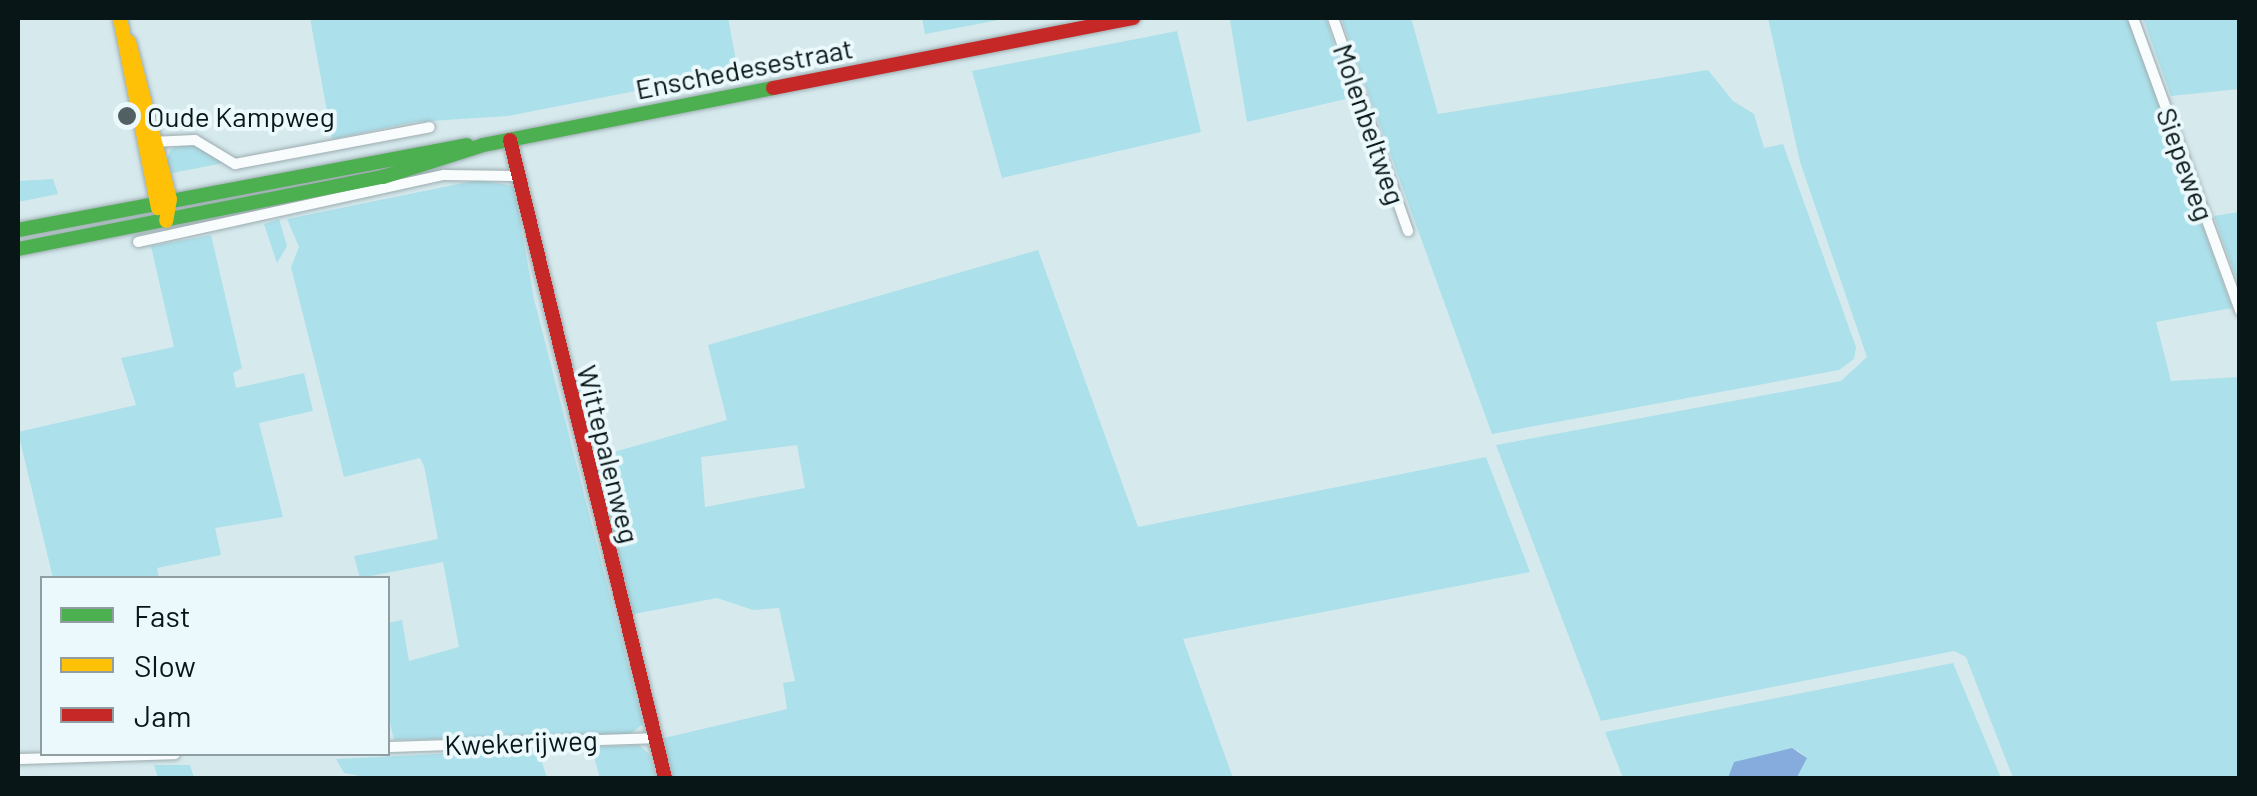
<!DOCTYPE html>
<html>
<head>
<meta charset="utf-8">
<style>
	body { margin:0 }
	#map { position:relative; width:2257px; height:796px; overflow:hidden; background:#d6eaee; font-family:Barlow,sans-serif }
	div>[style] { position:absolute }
	.green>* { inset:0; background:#ace0ea }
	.water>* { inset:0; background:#85acdc }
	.roads { filter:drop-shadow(0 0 2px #9dacaf) drop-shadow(0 0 2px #9dacaf) }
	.street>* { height:10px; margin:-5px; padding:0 5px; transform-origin:5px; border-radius:5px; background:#f9fcfc }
	.fast>* { height:14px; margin:-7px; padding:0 7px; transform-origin:7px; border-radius:7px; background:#4caf50 }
	.slow>* { height:14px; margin:-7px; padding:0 7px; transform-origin:7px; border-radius:7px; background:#ffc107 }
	.jam>* { height:14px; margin:-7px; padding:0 7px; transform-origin:7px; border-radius:7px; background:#c62828 }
	.dots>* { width:28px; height:28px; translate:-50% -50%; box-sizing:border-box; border:5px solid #ebf9fc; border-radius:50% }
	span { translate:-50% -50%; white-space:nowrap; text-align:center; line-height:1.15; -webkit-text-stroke:8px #ebf9fc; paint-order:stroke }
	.street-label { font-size:28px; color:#091618 }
	.poi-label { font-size:28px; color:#091618 }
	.left { translate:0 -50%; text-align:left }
	.frame { position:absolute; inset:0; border:20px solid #091618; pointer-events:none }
	.legend { position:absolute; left:40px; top:576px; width:350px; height:180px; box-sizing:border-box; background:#ebf9fc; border:2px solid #919ea1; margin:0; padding:12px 18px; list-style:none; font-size:30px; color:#091618 }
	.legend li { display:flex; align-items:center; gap:20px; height:50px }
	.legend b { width:50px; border:2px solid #919ea1 }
</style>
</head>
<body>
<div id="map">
	<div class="green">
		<div style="clip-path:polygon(310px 18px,728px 18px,738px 71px,508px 116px,415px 122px,332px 139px)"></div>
		<div style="clip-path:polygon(922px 18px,1010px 18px,925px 34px)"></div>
		<div style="clip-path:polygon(1326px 18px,1350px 98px,1247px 122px,1230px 20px)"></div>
		<div style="clip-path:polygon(1341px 18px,1411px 18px,1438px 114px,1708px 70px,1733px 101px,1754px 114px,1764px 148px,1783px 144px,1856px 347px,1854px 359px,1839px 370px,1492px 434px)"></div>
		<div style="clip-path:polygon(1768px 18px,2128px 18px,2232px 308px,2156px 322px,2171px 381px,2239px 377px,2239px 778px,2013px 778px,1966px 657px,1954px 651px,1601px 721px,1496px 445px,1841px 381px,1867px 357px,1800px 162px)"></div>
		<div style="clip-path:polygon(2143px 18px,2239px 18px,2239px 89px,2171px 96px)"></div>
		<div style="clip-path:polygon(1177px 31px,1201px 132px,1002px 178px,972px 71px)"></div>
		<div style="clip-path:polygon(186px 144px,201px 147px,224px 163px,172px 173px,166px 161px,171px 149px)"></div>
		<div style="clip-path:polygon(53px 179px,58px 194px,18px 202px,18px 181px)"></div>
		<div style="clip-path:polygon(478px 180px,514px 186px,534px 299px,643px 724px,630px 734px,394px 740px,388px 714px,388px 623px,402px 620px,409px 661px,459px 647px,443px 562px,360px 578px,354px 556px,438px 539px,424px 466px,420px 458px,344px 477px,291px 267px,299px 247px,287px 219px)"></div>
		<div style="clip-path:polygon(2239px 212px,2240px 212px,2239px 286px,2214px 216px)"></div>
		<div style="clip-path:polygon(279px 219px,287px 246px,277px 263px,264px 224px)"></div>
		<div style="clip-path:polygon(211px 235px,242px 368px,233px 373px,236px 388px,304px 373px,313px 411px,259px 423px,283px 517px,215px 528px,221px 555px,157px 568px,159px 578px,53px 578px,18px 432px,136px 405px,121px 358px,174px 347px,151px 246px)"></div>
		<div style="clip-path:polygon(evenodd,1038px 250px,1138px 527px,1486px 457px,1530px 572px,1183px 639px,1233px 778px,670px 778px,660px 739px,787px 709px,783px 683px,795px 681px,779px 608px,753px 610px,717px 598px,629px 615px,589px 459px,727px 420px,708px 345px,1038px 250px,797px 445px,805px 488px,705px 507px,701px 457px,797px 445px)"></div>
		<div style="clip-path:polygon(1953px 663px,2001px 778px,1790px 778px,1807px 758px,1797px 750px,1728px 778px,1623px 778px,1605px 732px)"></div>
		<div style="clip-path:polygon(639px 745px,649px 754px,656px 778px,600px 778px,591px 747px)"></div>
		<div style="clip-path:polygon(538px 749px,547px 778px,370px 778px,344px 773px,336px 759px)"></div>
		<div style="clip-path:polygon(154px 765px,190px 765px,194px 778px,158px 778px)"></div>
	</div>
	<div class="water">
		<div style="clip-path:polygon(1792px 748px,1807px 758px,1797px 777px,1728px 778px,1734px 762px)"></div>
	</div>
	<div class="roads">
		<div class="street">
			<div style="left:1333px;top:18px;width:226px;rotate:70.6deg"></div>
			<div style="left:2133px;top:18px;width:312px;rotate:69.9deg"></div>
			<div style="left:151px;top:142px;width:44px;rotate:-2.6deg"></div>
			<div style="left:195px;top:140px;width:47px;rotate:31deg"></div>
			<div style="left:235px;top:164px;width:198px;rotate:-10.7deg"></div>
			<div style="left:138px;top:242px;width:313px;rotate:-12.4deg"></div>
			<div style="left:444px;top:175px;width:71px;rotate:0.8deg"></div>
			<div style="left:388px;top:747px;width:267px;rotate:-1.9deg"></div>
			<div style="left:18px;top:759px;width:157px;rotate:-1.8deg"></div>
		</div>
		<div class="fast">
			<div style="left:18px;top:230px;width:457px;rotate:-10.7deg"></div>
			<div style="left:18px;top:249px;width:372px;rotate:-11.2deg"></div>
			<div style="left:383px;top:177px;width:105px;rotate:-17.7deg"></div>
			<div style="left:483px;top:145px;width:296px;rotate:-11.1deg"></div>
		</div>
		<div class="slow">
			<div style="left:120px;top:18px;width:194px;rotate:78.7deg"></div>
			<div style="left:129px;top:42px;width:162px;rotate:75.4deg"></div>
			<div style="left:170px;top:199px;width:22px;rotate:100deg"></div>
		</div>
		<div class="jam">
			<div style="left:773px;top:88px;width:367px;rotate:-11deg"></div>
			<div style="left:510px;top:140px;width:657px;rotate:76.34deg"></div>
		</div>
	</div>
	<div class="dots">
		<div style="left:127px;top:116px;background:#516063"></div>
	</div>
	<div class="street-label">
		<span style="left:744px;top:68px;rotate:-11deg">Enschedesestraat</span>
		<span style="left:1370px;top:124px;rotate:71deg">Molenbeltweg</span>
		<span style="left:2186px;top:164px;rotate:70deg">Siepeweg</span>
		<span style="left:609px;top:454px;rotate:76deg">Wittepalenweg</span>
		<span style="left:521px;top:742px;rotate:-2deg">Kwekerijweg</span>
	</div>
	<div class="poi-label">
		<span class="left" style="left:147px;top:116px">Oude Kampweg</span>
	</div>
	<div class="frame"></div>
	<ul class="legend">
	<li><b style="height:12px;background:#4caf50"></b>Fast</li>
	<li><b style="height:12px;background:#ffc107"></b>Slow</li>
	<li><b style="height:12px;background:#c62828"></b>Jam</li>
	</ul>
</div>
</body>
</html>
